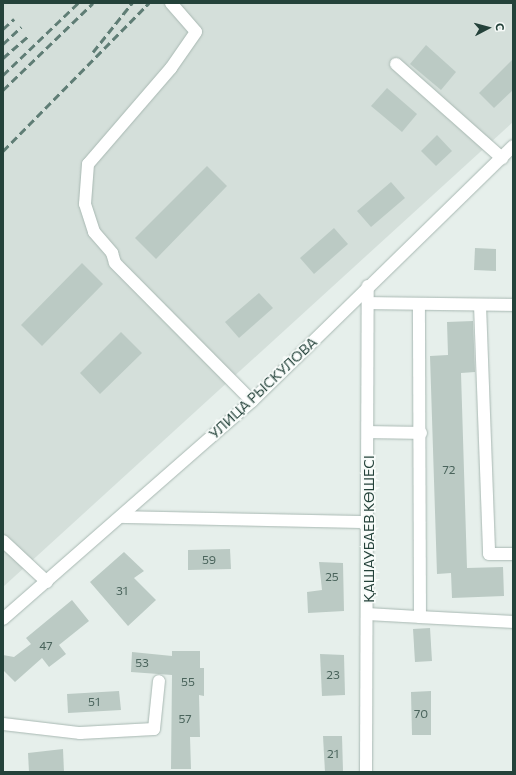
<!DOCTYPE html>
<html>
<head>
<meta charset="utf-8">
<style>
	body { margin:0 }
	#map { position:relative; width:516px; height:775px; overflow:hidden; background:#e6efeb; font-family:Commissioner,sans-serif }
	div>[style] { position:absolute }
	.built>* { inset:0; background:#d4dfda }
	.building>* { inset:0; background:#bbcac4 }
	.roads { filter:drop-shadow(0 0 1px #a8b8b2) drop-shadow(0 0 1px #a8b8b2) }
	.minor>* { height:12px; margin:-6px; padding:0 6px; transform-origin:6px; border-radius:6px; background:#fff }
	.rail>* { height:3px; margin-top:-1.5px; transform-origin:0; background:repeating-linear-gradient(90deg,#5f7d75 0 8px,transparent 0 12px) }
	span { translate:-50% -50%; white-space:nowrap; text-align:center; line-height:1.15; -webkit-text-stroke:3.5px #f7fbf9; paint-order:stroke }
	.number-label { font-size:12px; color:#4a645c }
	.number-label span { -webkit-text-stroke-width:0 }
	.street-label { font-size:14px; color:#24423a }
	.frame { position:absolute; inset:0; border:4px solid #24423a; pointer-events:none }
	.north { position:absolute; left:468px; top:8px; width:40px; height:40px; -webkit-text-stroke:3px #f7fbf9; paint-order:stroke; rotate:84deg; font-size:11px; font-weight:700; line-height:16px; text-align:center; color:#24423a }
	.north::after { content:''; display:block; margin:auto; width:14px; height:18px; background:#24423a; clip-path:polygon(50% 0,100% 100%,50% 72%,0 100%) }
</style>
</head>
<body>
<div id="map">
	<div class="built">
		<div style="clip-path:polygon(3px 3px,513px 3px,513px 122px,3px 587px)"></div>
	</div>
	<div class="building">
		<div style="clip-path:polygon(426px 45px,456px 72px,441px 90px,410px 64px)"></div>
		<div style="clip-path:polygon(513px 59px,513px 90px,494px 108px,479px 93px)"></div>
		<div style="clip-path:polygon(387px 88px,417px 114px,402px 132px,371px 106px)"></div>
		<div style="clip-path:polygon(437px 135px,452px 151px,436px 166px,421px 151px)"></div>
		<div style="clip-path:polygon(207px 166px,227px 186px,156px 259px,135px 238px)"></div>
		<div style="clip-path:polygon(391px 182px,405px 198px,371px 227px,357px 211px)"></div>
		<div style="clip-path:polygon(334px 228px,348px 244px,314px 274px,300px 258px)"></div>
		<div style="clip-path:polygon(475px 248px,496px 249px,496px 271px,474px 270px)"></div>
		<div style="clip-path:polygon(82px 263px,103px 284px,42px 346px,21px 325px)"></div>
		<div style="clip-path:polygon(259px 293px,273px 308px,239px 338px,225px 322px)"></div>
		<div style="clip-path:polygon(473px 321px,475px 372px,461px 373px,467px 568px,503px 567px,504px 596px,452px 598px,451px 573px,437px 574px,430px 356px,448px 355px,447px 322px)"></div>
		<div style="clip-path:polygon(121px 332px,142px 353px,100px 394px,80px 373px)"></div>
		<div style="clip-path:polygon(230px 549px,231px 569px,188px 570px,188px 550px)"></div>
		<div style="clip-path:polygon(124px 552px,144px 571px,134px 578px,156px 600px,128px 626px,90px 582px)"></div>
		<div style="clip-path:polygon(319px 562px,343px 563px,344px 611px,308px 613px,307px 592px,322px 590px)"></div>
		<div style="clip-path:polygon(72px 600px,89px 621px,59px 645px,66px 654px,49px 667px,42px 658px,15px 682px,3px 670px,3px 655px,14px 657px,31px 644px,26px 638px)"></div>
		<div style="clip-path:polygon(430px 628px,432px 661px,415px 662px,413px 629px)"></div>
		<div style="clip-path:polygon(172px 651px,200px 651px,200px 668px,204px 668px,204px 696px,199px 695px,200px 737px,190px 737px,191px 769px,171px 769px,172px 675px,131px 672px,132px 652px,172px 656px)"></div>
		<div style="clip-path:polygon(320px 654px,344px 655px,345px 695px,322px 696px)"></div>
		<div style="clip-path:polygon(119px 691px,121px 710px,68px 713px,67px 694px)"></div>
		<div style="clip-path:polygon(431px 691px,431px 735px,412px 735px,411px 692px)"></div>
		<div style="clip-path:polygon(323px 736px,342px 736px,343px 771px,325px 772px)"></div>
		<div style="clip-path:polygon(63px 749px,64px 772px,29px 772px,28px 753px)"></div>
	</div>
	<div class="roads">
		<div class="minor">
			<div style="left:171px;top:3px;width:38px;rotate:49deg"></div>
			<div style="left:196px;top:32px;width:44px;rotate:124.8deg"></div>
			<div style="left:171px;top:68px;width:127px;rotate:130.8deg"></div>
			<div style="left:88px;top:164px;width:40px;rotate:94.3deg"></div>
			<div style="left:85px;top:204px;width:29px;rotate:72deg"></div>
			<div style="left:94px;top:232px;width:28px;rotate:49deg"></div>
			<div style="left:112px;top:253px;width:10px;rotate:73deg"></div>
			<div style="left:115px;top:263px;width:194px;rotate:45.2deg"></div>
			<div style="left:396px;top:64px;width:142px;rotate:41.6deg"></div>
			<div style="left:368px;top:303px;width:145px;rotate:0.8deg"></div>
			<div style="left:480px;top:305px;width:249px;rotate:87.9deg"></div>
			<div style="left:489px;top:554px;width:24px"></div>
			<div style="left:370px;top:432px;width:51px;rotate:1.1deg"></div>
			<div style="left:121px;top:517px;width:246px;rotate:1.2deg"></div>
			<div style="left:3px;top:541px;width:60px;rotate:43deg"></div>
			<div style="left:369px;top:614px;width:51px;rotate:3.4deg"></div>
			<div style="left:420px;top:617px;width:312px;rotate:-90.2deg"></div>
			<div style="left:420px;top:617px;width:93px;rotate:3.1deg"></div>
			<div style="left:3px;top:619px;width:331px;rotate:-41.2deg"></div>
			<div style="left:252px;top:401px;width:365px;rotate:-44.3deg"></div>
			<div style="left:3px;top:724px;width:78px;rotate:6.7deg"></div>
			<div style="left:80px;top:733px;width:74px;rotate:-3.1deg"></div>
			<div style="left:154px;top:729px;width:48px;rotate:-84.1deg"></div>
			<div style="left:366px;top:772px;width:486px;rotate:-89.8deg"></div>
		</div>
	</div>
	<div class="rail">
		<div style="left:3px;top:29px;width:15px;rotate:-42deg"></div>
		<div style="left:3px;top:44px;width:25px;rotate:-43deg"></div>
		<div style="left:93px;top:52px;width:63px;rotate:-51.5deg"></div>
		<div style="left:3px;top:58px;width:33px;rotate:-41deg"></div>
		<div style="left:3px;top:75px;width:104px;rotate:-43.8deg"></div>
		<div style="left:3px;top:90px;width:125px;rotate:-44deg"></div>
		<div style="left:3px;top:151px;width:208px;rotate:-45.4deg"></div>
	</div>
	<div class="number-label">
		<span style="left:449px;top:470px">72</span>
		<span style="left:209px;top:560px">59</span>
		<span style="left:332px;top:577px">25</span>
		<span style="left:122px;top:591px">31</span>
		<span style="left:46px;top:646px">47</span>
		<span style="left:142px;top:663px">53</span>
		<span style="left:333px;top:675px">23</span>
		<span style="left:188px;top:682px">55</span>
		<span style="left:94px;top:702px">51</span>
		<span style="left:421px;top:714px">70</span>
		<span style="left:185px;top:719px">57</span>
		<span style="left:333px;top:754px">21</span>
	</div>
	<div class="street-label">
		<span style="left:263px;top:388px;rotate:-43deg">УЛИЦА РЫСКУЛОВА</span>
		<span style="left:369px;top:529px;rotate:-90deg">ҚАШАУБАЕВ КӨШЕСІ</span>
	</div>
	<div class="frame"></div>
	<div class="north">С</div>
</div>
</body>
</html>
